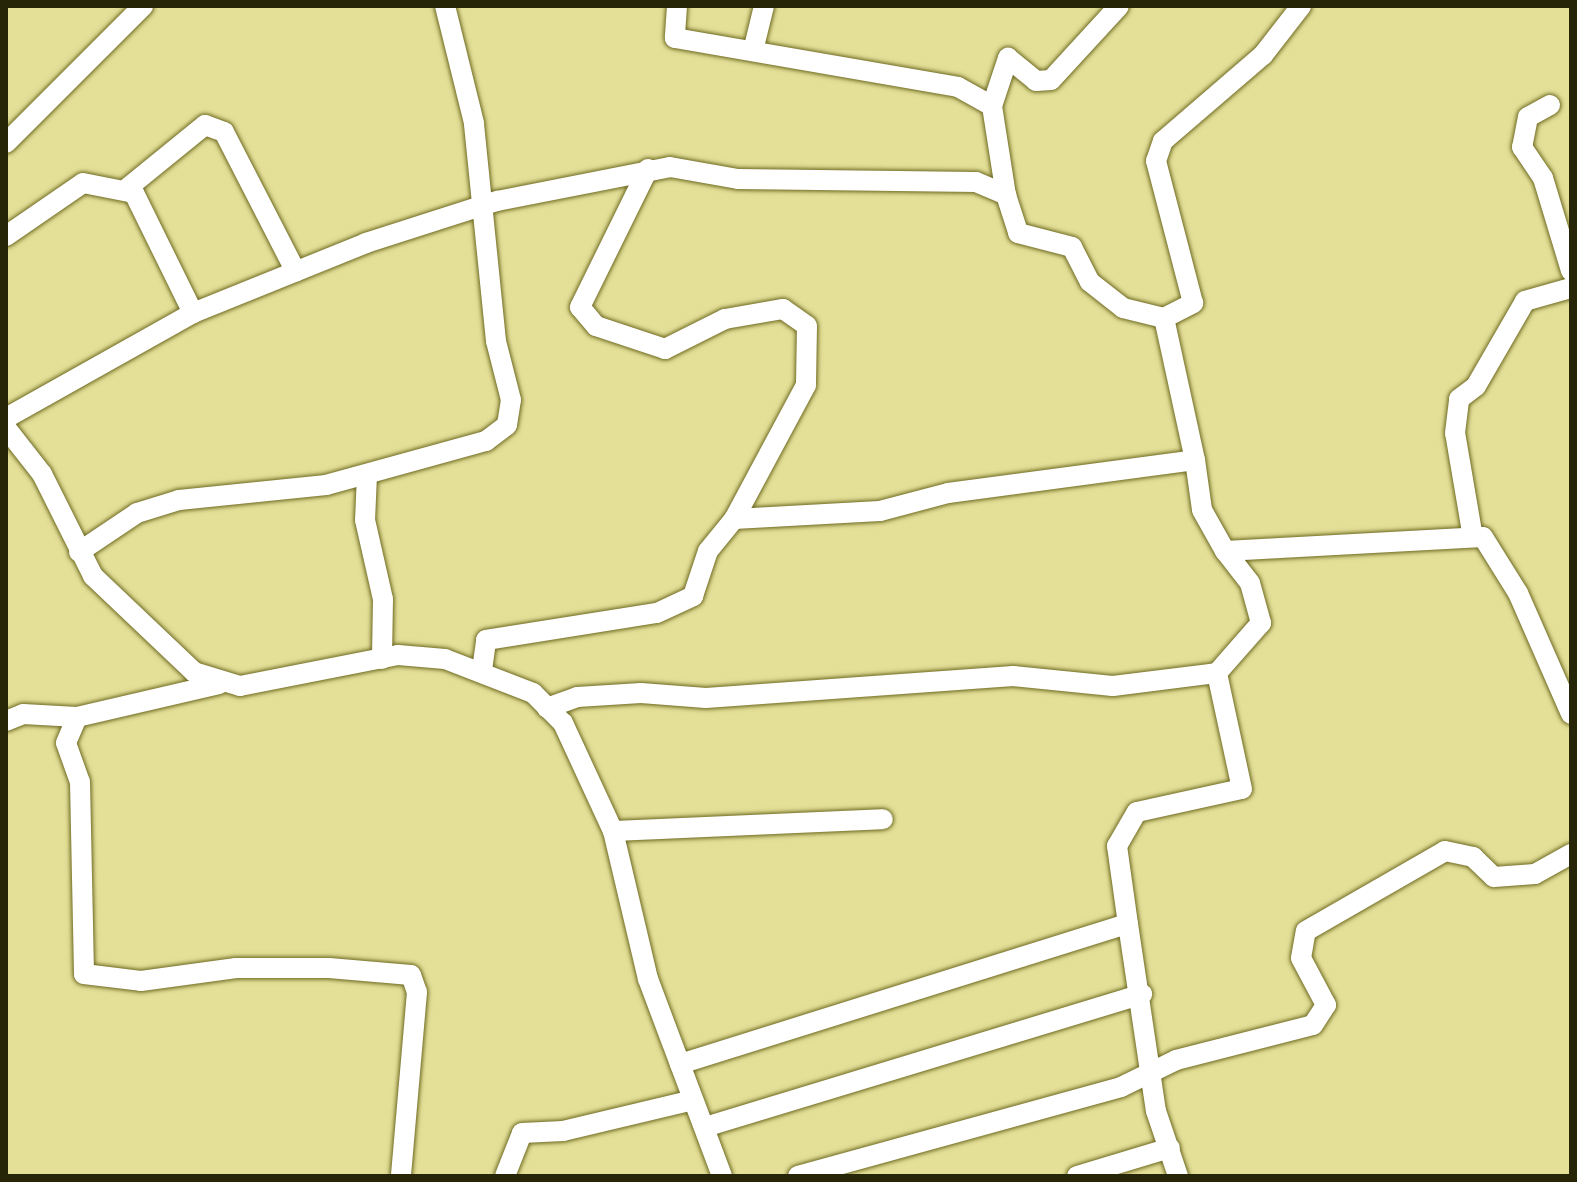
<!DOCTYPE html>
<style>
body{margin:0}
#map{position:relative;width:1577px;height:1182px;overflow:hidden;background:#e4e098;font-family:"Fira Sans Condensed",sans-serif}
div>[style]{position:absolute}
.roads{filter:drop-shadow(0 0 2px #6f6a22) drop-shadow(0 0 2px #6f6a22)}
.minor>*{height:20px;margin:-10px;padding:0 10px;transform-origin:10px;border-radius:10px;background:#fff}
span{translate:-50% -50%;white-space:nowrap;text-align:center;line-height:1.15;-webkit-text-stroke:8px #e4e098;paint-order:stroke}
.frame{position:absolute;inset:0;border:8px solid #272507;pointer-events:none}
</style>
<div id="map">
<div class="roads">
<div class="minor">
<i style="left:677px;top:6px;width:32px;rotate:94deg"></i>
<i style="left:675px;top:38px;width:287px;rotate:9.8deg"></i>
<i style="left:958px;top:87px;width:39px;rotate:29deg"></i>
<i style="left:992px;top:106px;width:90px;rotate:81.1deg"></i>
<i style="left:753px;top:51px;width:46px;rotate:-76.3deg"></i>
<i style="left:1550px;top:105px;width:25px;rotate:151deg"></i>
<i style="left:1528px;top:117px;width:31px;rotate:101deg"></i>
<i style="left:1522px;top:147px;width:37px;rotate:56deg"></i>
<i style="left:1543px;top:178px;width:97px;rotate:73.2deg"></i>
<i style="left:992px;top:106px;width:51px;rotate:-71.6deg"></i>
<i style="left:1008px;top:58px;width:36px;rotate:39deg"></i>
<i style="left:1036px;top:81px;width:15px;rotate:-4deg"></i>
<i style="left:1051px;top:80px;width:100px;rotate:-47.4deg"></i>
<i style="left:6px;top:143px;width:194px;rotate:-45deg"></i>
<i style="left:648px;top:169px;width:154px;rotate:116.2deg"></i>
<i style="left:580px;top:307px;width:25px;rotate:50deg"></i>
<i style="left:596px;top:326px;width:73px;rotate:18.4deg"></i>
<i style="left:665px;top:349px;width:67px;rotate:-26.6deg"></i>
<i style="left:725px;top:319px;width:59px;rotate:-9.8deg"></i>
<i style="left:783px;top:309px;width:29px;rotate:35deg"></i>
<i style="left:807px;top:326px;width:59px;rotate:91deg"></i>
<i style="left:806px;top:385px;width:152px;rotate:118.2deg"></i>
<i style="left:125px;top:190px;width:103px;rotate:-39.1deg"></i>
<i style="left:205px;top:125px;width:20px;rotate:20deg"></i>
<i style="left:224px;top:132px;width:157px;rotate:62.8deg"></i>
<i style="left:6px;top:236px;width:93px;rotate:-34.5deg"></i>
<i style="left:83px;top:183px;width:52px;rotate:11.1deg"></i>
<i style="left:134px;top:193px;width:134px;rotate:63.8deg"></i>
<i style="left:1164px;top:318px;width:33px;rotate:-27deg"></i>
<i style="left:1193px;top:303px;width:147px;rotate:-104.6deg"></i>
<i style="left:1156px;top:161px;width:21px;rotate:-71deg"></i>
<i style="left:1163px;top:141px;width:132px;rotate:-40.7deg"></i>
<i style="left:1263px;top:55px;width:62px;rotate:-52.2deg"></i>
<i style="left:6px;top:418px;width:214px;rotate:-29.3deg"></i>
<i style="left:193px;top:313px;width:187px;rotate:-22deg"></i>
<i style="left:366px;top:243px;width:138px;rotate:-17.8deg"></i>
<i style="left:497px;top:201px;width:176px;rotate:-11.1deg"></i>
<i style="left:670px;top:167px;width:69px;rotate:10deg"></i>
<i style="left:738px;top:179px;width:238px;rotate:0.7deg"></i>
<i style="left:976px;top:182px;width:33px;rotate:23deg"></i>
<i style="left:1006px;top:195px;width:40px;rotate:72deg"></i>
<i style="left:1018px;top:233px;width:56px;rotate:14.5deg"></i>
<i style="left:1072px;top:247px;width:39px;rotate:63deg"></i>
<i style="left:1090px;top:282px;width:42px;rotate:38.2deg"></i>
<i style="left:1123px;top:308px;width:42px;rotate:13.7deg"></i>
<i style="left:1164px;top:318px;width:145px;rotate:77.7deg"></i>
<i style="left:6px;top:428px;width:58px;rotate:52deg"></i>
<i style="left:42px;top:474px;width:114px;rotate:63.4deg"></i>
<i style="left:93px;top:576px;width:139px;rotate:43.5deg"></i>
<i style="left:194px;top:672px;width:48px;rotate:16.9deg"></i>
<i style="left:240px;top:686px;width:161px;rotate:-11.1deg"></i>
<i style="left:398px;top:655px;width:47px;rotate:4.9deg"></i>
<i style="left:445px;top:659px;width:94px;rotate:21.1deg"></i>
<i style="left:533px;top:693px;width:42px;rotate:45deg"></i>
<i style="left:563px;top:723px;width:119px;rotate:65.2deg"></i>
<i style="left:613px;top:831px;width:152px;rotate:76.7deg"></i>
<i style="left:648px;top:979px;width:210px;rotate:69.4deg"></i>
<i style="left:367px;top:475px;width:45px;rotate:92.5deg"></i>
<i style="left:365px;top:520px;width:81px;rotate:77.2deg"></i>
<i style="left:383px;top:599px;width:60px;rotate:91deg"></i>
<i style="left:1472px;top:532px;width:100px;rotate:-99.7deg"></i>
<i style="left:1455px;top:433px;width:34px;rotate:-83deg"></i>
<i style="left:1459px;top:399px;width:21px;rotate:-37deg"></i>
<i style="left:1476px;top:386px;width:98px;rotate:-60deg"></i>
<i style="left:1525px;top:301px;width:48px;rotate:-15.8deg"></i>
<i style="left:79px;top:552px;width:70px;rotate:-33.9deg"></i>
<i style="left:137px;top:513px;width:44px;rotate:-17.2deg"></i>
<i style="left:179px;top:500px;width:148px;rotate:-5.8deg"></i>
<i style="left:326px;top:485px;width:166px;rotate:-15.4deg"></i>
<i style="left:486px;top:441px;width:26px;rotate:-37deg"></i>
<i style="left:507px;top:425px;width:25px;rotate:-81deg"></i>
<i style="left:511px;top:400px;width:61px;rotate:-104.3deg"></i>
<i style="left:496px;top:341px;width:219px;rotate:-95.8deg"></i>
<i style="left:474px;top:123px;width:121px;rotate:-103.9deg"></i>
<i style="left:482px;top:670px;width:30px;rotate:-82deg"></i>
<i style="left:486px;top:640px;width:173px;rotate:-9deg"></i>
<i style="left:657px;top:613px;width:40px;rotate:-25deg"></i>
<i style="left:693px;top:596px;width:47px;rotate:-71.6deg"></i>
<i style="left:708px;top:551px;width:41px;rotate:-50.9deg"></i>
<i style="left:734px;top:519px;width:146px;rotate:-3.1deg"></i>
<i style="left:880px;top:511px;width:70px;rotate:-14.8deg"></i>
<i style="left:948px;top:493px;width:249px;rotate:-7.6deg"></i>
<i style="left:1195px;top:460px;width:50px;rotate:82deg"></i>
<i style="left:1202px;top:510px;width:47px;rotate:60.7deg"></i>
<i style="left:1225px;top:551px;width:258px;rotate:-3.1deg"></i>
<i style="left:1483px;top:537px;width:66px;rotate:58deg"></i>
<i style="left:1518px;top:593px;width:132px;rotate:66.3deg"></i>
<i style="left:547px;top:708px;width:32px;rotate:-20deg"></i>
<i style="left:577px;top:697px;width:64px;rotate:-3.6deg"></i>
<i style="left:641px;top:693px;width:65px;rotate:4.4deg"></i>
<i style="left:706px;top:698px;width:308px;rotate:-4.1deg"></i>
<i style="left:1013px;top:676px;width:100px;rotate:5.7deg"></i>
<i style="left:1113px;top:686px;width:105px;rotate:-7.1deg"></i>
<i style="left:1217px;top:673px;width:67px;rotate:-48.7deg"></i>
<i style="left:1261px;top:623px;width:41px;rotate:-105.4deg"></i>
<i style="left:1250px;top:583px;width:41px;rotate:-128deg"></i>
<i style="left:77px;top:717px;width:28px;rotate:113deg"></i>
<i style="left:66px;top:743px;width:41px;rotate:70.3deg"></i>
<i style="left:80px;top:782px;width:192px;rotate:88.8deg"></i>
<i style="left:84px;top:974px;width:57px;rotate:7deg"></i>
<i style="left:141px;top:981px;width:96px;rotate:-7.8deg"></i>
<i style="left:236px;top:968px;width:93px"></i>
<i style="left:329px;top:968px;width:82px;rotate:4.9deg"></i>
<i style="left:411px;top:975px;width:18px;rotate:71deg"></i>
<i style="left:417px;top:992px;width:185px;rotate:95deg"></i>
<i style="left:6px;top:721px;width:18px;rotate:-22deg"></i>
<i style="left:23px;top:714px;width:54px;rotate:3.2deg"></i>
<i style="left:77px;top:717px;width:146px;rotate:-13.1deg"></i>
<i style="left:613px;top:831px;width:270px;rotate:-2.5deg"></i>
<i style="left:1128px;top:924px;width:79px;rotate:-98deg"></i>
<i style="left:1117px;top:846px;width:39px;rotate:-60deg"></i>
<i style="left:1137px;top:812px;width:107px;rotate:-12.4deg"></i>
<i style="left:1242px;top:789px;width:119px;rotate:-102.2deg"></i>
<i style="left:680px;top:1064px;width:469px;rotate:-17.4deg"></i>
<i style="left:1128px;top:924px;width:189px;rotate:81.5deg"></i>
<i style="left:1156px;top:1111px;width:69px;rotate:71.3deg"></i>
<i style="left:705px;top:1127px;width:457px;rotate:-16.9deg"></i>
<i style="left:505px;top:1176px;width:46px;rotate:-68.4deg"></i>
<i style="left:522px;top:1133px;width:41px;rotate:-2.8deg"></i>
<i style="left:563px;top:1131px;width:134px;rotate:-13.4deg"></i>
<i style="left:798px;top:1176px;width:335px;rotate:-15.4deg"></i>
<i style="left:1121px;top:1087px;width:61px;rotate:-26.1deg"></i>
<i style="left:1176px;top:1060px;width:141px;rotate:-14.3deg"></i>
<i style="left:1313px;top:1025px;width:24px;rotate:-57deg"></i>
<i style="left:1326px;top:1005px;width:53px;rotate:-118deg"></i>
<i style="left:1301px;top:958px;width:27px;rotate:-80deg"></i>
<i style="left:1306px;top:931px;width:160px;rotate:-29.9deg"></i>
<i style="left:1445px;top:851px;width:29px;rotate:12deg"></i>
<i style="left:1473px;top:857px;width:29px;rotate:44deg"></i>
<i style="left:1494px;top:877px;width:41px;rotate:-4.2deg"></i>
<i style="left:1535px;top:874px;width:41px;rotate:-29.1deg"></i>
<i style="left:1077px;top:1176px;width:97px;rotate:-16.8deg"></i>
</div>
</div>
<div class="frame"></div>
</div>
